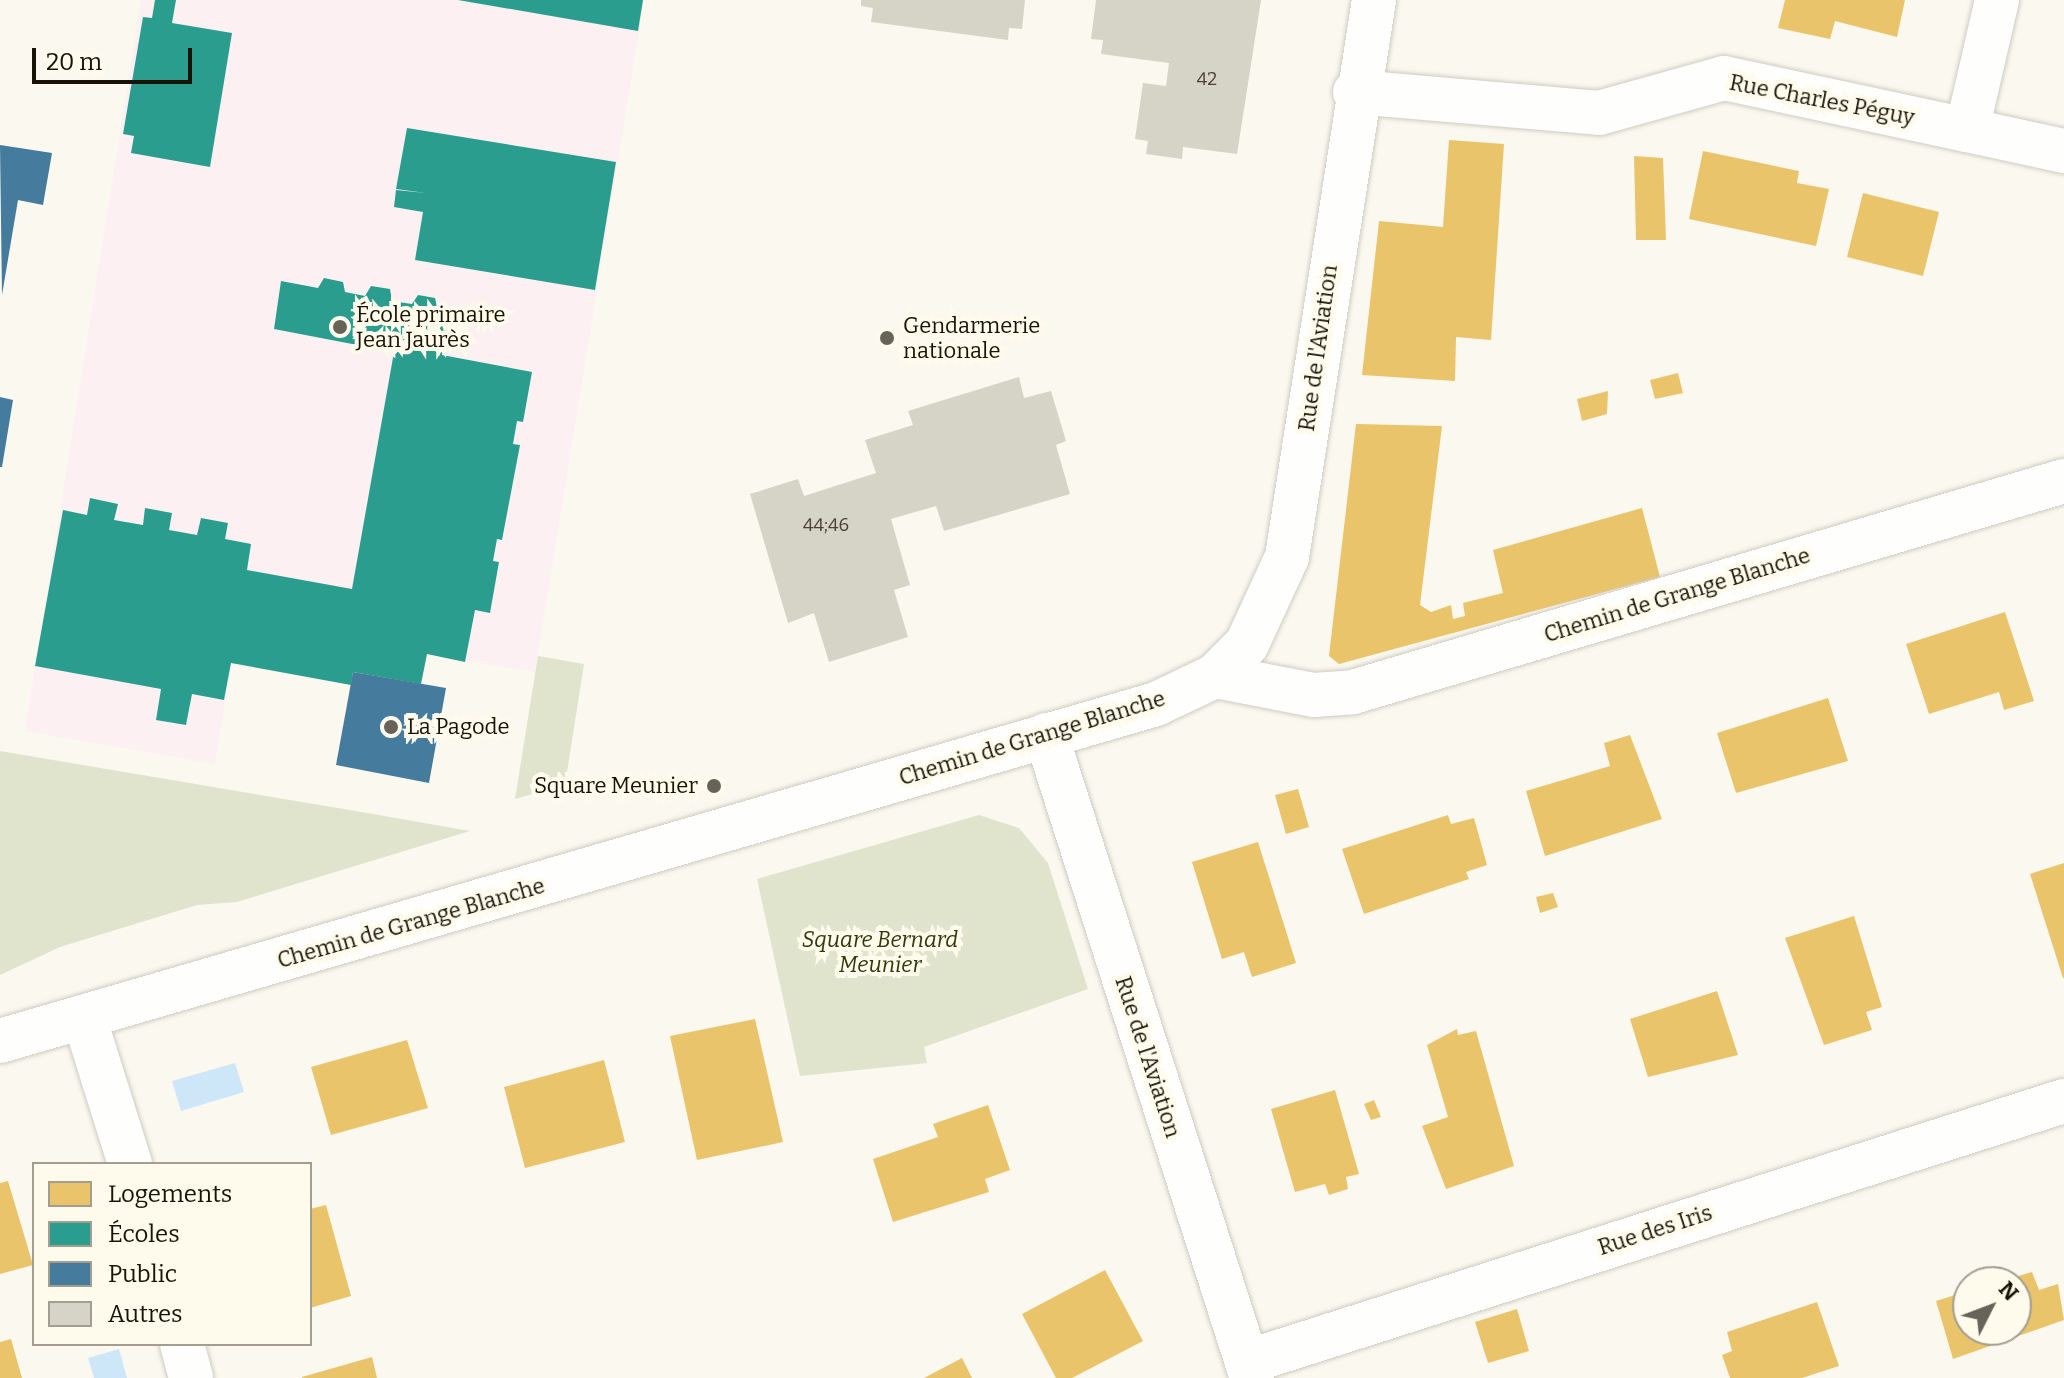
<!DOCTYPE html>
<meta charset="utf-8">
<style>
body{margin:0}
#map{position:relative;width:2064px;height:1378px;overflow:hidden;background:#fbf8f0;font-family:Bitter,serif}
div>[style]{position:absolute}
.education>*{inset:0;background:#fcf0f2}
.green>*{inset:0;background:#e0e4cc}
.water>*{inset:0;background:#cee7f8}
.homes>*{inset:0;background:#e9c46a}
.schools>*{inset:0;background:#2a9d8f}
.public>*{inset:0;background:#457b9d}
.building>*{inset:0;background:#d6d3c7}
.roads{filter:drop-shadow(0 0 2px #cfcbc1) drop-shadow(0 0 2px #cfcbc1)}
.minor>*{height:44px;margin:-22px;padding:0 22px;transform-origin:22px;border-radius:22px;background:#fefefd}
.dots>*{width:22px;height:22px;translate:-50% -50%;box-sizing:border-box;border:4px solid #fffbec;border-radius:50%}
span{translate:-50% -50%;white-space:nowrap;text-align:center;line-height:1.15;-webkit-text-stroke:8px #fffbec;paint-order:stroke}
.number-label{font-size:18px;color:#474337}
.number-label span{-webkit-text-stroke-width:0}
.street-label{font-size:22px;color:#171307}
.poi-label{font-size:22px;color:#171307}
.left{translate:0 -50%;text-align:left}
.right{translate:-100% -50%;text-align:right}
.park-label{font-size:22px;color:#30390a;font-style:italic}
.legend{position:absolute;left:32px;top:1162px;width:280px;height:184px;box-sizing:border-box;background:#fffbec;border:2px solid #a29e90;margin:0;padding:10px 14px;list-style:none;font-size:24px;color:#171307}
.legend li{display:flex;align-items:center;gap:16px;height:40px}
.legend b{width:40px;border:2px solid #a29e90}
.north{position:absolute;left:1952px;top:1266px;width:80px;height:80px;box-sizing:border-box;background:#fffbec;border:2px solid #a29e90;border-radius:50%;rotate:48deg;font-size:22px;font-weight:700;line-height:32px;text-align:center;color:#171307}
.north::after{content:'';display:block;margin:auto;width:28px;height:36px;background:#676359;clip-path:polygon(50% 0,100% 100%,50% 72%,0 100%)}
.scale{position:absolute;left:32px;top:48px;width:160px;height:36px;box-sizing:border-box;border:4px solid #171307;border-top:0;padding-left:10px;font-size:24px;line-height:28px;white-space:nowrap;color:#171307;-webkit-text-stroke:6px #fffbec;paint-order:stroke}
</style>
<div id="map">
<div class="education">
<i style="clip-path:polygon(141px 0,644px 0,535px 672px,427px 654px,421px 684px,354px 672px,231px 663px,215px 764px,25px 731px)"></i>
</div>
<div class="green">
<i style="clip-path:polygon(538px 656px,584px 664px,565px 785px,515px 799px)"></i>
<i style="clip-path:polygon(0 751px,373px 814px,470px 831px,237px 902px,197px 905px,60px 947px,0 975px)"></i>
<i style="clip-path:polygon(979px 815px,1019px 828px,1048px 863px,1088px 989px,924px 1047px,927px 1063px,800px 1076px,757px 879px)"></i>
</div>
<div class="water">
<i style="clip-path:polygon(235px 1063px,244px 1092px,181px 1111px,172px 1081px)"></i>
<i style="clip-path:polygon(119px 1349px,127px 1378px,94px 1378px,88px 1358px)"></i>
</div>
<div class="homes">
<i style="clip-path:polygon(1785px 0,1905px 0,1897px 37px,1835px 21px,1830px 39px,1778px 28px)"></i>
<i style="clip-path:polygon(1449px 140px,1504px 144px,1491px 340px,1456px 337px,1455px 381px,1362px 375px,1379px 221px,1443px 227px)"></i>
<i style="clip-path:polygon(1703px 151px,1799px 171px,1797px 183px,1829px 189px,1816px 246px,1689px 219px)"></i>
<i style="clip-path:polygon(1634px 156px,1663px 158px,1666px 240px,1636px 240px)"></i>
<i style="clip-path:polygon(1863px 193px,1939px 212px,1923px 276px,1847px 257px)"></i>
<i style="clip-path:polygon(1678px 373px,1683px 393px,1655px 399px,1650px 380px)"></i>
<i style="clip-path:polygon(1608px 391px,1607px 414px,1582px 421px,1577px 399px)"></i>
<i style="clip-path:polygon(1356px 424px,1442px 426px,1420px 605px,1431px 612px,1451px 605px,1453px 619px,1465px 616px,1463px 603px,1503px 593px,1493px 550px,1642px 508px,1660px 577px,1339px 664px,1329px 656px)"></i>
<i style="clip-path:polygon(2005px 612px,2034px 701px,2004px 710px,1999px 692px,1929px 714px,1906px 644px)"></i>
<i style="clip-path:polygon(1828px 698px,1848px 761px,1736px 793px,1717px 733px)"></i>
<i style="clip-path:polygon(1630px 735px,1662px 819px,1545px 856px,1526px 791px,1610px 766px,1604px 743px)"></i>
<i style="clip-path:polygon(1298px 789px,1309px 827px,1286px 834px,1275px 795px)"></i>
<i style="clip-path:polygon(1448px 815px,1451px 824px,1474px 818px,1487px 865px,1466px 872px,1469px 879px,1364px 914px,1342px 849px)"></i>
<i style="clip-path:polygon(1258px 842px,1296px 963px,1252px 977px,1244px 952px,1222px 959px,1192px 862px)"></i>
<i style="clip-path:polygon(2064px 863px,2064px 978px,2063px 978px,2030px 874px)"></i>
<i style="clip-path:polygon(1553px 893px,1558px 907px,1540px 913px,1536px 897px)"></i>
<i style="clip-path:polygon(1854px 916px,1882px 1007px,1866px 1012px,1872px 1030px,1824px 1045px,1785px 938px)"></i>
<i style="clip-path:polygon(1717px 991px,1738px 1055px,1648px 1077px,1630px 1019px)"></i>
<i style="clip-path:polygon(755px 1019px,783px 1142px,697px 1160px,670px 1036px)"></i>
<i style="clip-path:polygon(1457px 1029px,1458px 1035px,1476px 1031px,1514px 1166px,1446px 1189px,1422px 1126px,1448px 1117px,1427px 1045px)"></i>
<i style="clip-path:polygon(407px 1040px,428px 1108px,331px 1135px,311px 1067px)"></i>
<i style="clip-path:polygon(604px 1060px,625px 1142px,525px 1168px,504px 1087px)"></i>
<i style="clip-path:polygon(1335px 1090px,1359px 1174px,1346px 1177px,1348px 1189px,1329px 1195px,1325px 1184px,1295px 1192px,1271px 1109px)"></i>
<i style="clip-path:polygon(1374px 1100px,1381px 1117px,1371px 1120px,1364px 1104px)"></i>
<i style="clip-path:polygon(988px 1105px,1010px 1170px,985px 1179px,989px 1192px,893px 1222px,873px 1159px,938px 1137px,933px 1124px)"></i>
<i style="clip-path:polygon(8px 1181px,33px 1265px,0 1274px,0 1183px)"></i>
<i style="clip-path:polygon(326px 1205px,351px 1296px,310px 1308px,310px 1209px)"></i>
<i style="clip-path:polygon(1105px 1270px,1143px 1341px,1072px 1378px,1056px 1378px,1022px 1314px)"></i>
<i style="clip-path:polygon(2032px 1272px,2039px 1290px,2058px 1284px,2064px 1320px,1953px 1359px,1936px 1301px,1968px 1291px,1968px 1330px,2016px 1330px,2016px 1282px,2001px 1281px)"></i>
<i style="clip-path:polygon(1817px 1302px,1839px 1366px,1802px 1378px,1730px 1378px,1722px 1355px,1732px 1351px,1727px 1332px)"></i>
<i style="clip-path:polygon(1517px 1309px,1529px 1351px,1488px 1363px,1475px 1322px)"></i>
<i style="clip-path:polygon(11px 1339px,22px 1378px,0 1378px,0 1342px)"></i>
<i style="clip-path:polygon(372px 1357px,377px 1378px,302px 1378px,302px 1377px)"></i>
<i style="clip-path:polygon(962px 1358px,972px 1378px,924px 1378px)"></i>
</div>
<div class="schools">
<i style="clip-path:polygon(155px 0,176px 0,172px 23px,232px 33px,210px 167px,131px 153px,134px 136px,123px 134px,143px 17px,152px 18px)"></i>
<i style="clip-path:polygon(458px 0,643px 0,638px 31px)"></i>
<i style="clip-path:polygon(407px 128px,616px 162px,595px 290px,415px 260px,423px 212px,394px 207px,396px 190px,426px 193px,396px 189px)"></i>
<i style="clip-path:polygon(324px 278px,343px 282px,345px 292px,365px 296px,371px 286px,390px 289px,392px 301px,412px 304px,418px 295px,435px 298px,437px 307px,450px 310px,442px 355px,532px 372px,523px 422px,517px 421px,513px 444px,520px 445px,502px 540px,497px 539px,493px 561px,499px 562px,490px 613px,475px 610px,465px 662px,427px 654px,421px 684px,353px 672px,351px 685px,231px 663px,224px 700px,192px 694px,186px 725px,156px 720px,161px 689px,35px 666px,63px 510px,87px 515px,90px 498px,118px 504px,114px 520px,143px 525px,145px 508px,172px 513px,169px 530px,197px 535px,201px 518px,228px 523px,225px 539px,251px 544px,247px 570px,352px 589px,394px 352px,274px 329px,281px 281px,318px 288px)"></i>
</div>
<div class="public">
<i style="clip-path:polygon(0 145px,52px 153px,43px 205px,18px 200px,2px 295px)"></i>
<i style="clip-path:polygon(0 397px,13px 400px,2px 467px,0 467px)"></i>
<i style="clip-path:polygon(353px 672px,446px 688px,429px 783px,336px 765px)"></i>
</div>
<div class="building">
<i style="clip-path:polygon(861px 0,1025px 0,1022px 29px,1009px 28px,1008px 40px,871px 22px,873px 8px,861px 6px)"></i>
<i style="clip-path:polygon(1096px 0,1261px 0,1237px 154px,1183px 147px,1182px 159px,1146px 154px,1148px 141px,1135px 139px,1143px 83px,1166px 86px,1169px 63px,1101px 54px,1103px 40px,1091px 39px)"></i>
<i style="clip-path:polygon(1019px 377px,1024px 398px,1051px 391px,1066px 441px,1056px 445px,1070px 494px,944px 531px,936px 506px,891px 519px,910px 585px,894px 590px,908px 637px,829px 662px,814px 613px,788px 623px,750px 494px,798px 479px,804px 496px,876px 473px,865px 440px,913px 425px,908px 411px)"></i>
</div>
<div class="roads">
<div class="minor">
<i style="left:1355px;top:92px;width:245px;rotate:4.9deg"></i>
<i style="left:1599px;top:113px;width:130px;rotate:-15.6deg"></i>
<i style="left:1724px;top:78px;width:249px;rotate:12.1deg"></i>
<i style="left:1967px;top:130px;width:133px;rotate:-77deg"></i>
<i style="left:1967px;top:130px;width:99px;rotate:12.2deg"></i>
<i style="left:1215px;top:676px;width:45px;rotate:-45deg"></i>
<i style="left:1247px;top:644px;width:96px;rotate:-65.3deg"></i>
<i style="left:1287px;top:557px;width:564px;rotate:-81.12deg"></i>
<i style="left:1046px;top:735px;width:675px;rotate:72.24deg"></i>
<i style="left:84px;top:1017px;width:154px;rotate:72.6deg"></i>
<i style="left:0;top:1041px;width:1204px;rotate:-16.25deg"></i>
<i style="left:1156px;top:704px;width:65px;rotate:-25.4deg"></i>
<i style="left:1215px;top:676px;width:101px;rotate:10.9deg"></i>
<i style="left:1314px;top:695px;width:39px;rotate:-4deg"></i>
<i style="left:1353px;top:692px;width:742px;rotate:-16.53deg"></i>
<i style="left:182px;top:1344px;width:35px;rotate:75deg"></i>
<i style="left:1247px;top:1362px;width:858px;rotate:-17.72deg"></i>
</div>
</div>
<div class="dots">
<i style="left:340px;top:327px;background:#676359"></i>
<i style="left:887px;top:338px;background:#676359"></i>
<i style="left:391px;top:727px;background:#676359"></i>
<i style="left:714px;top:786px;background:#676359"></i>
</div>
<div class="number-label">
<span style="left:1207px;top:79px">42</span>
<span style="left:826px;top:525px">44;46</span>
</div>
<div class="street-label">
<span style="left:1822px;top:100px;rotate:11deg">Rue Charles Péguy</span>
<span style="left:1318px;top:348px;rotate:-82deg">Rue de l'Aviation</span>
<span style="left:1677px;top:595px;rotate:-17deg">Chemin de Grange Blanche</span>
<span style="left:1032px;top:738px;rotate:-17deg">Chemin de Grange Blanche</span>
<span style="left:411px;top:923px;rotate:-16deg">Chemin de Grange Blanche</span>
<span style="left:1148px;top:1057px;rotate:72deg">Rue de l'Aviation</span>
<span style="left:1655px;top:1230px;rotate:-18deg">Rue des Iris</span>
</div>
<div class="poi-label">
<span class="left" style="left:356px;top:327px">École primaire<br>Jean Jaurès</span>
<span class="left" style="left:903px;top:338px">Gendarmerie<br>nationale</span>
<span class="left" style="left:407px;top:727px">La Pagode</span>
<span class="right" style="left:698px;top:786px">Square Meunier</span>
</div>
<div class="park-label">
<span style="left:880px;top:952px">Square Bernard<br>Meunier</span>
</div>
<ul class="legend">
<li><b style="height:22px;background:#e9c46a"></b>Logements</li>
<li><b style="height:22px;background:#2a9d8f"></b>Écoles</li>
<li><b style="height:22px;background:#457b9d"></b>Public</li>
<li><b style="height:22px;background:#d6d3c7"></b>Autres</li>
</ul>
<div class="north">N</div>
<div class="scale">20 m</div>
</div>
